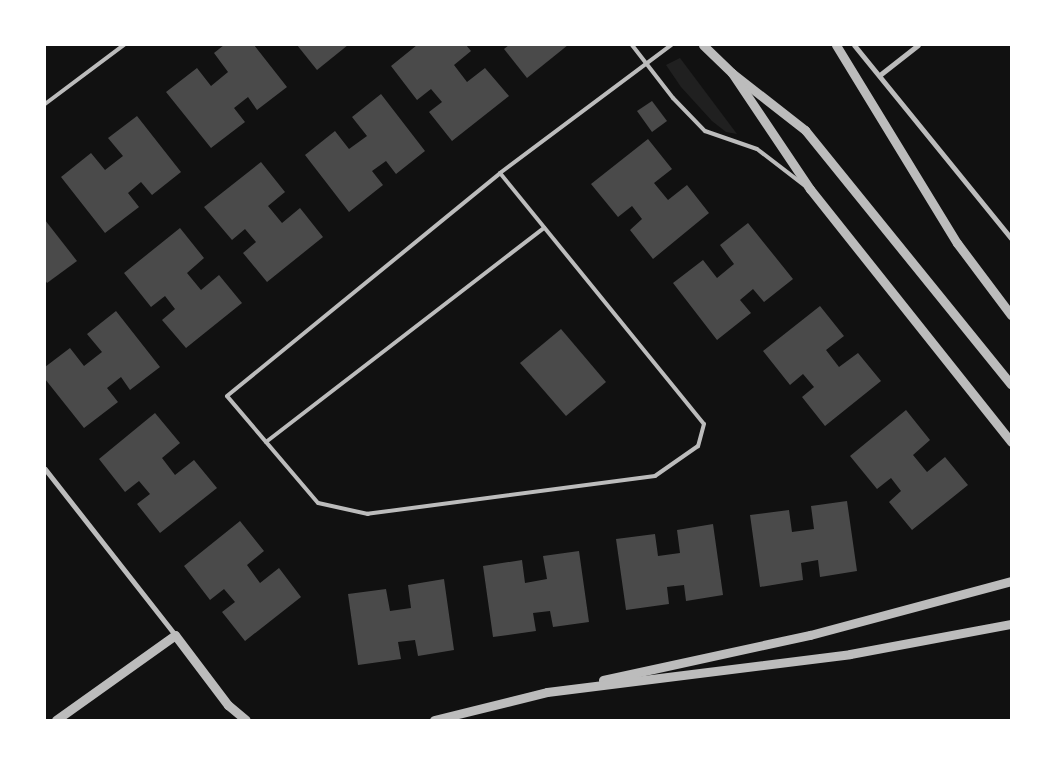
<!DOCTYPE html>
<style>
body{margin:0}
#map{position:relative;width:1056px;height:765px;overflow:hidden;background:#111;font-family:"PT Serif",serif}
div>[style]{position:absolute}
.green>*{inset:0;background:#202020}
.building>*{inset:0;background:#4a4a4a}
.service>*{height:4px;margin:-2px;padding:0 2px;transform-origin:2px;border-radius:2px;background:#bcbcbc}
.minor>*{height:5px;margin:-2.5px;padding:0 2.5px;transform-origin:2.5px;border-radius:2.5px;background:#bcbcbc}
.tertiary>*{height:9px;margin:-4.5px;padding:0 4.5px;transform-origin:4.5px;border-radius:4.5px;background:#bcbcbc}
span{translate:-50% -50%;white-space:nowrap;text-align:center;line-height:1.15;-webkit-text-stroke:5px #fff;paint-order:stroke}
.frame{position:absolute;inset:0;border:46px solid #fff;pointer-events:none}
</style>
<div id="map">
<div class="green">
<i style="clip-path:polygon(680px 58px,737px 134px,726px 132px,712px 121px,681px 87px,666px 65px)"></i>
</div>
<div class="building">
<i style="clip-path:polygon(224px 45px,254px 45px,287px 87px,257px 110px,248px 97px,234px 108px,245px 122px,211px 148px,166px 92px,197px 68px,211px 86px,228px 72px,214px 53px)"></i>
<i style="clip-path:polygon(297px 45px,348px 45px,317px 70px)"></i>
<i style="clip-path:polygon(417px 45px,466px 45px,471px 51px,454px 65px,467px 82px,485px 68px,509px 96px,452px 141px,429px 112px,442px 102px,431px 89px,417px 100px,391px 66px)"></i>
<i style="clip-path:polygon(509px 45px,568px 45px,527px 78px,504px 49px)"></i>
<i style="clip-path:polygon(381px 94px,425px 151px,396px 174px,386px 161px,372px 171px,383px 185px,349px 212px,305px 155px,335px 131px,349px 149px,367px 136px,352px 117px)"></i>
<i style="clip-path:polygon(652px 101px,667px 121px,652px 132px,637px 111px)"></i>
<i style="clip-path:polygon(137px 116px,181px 172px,152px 195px,141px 182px,128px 193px,139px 207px,105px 233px,61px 177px,91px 153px,105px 170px,123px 156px,108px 138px)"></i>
<i style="clip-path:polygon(648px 139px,672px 169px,654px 183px,668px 200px,687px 185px,709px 213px,653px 259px,630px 230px,642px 219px,632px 206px,618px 217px,591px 184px)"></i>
<i style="clip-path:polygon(261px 162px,285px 192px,268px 206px,282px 223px,300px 208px,323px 237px,267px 282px,243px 253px,256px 242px,245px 229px,232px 240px,204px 207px)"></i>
<i style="clip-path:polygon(45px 220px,77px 261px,47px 283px,45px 280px)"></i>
<i style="clip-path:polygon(748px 223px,793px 279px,764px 302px,753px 289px,740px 300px,751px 313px,717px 340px,673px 283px,703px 260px,717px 278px,734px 264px,720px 245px)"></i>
<i style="clip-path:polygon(180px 228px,204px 258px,187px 273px,201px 290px,219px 275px,242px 303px,186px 348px,162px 320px,175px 309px,165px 296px,151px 307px,124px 273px)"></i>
<i style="clip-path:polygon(820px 306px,844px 336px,826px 350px,839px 367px,858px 353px,881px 381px,825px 426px,802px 397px,814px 387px,803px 374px,790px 385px,763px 351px)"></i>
<i style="clip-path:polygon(116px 311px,160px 367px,130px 390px,121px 377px,107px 388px,118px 402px,84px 428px,45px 379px,45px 367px,70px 348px,84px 366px,102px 352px,87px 334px)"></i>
<i style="clip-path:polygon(561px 329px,606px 382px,566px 416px,520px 363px)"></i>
<i style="clip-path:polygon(906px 410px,930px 440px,913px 455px,927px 472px,945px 457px,968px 485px,912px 530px,889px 502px,901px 491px,891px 478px,877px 489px,850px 456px)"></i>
<i style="clip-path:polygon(155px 413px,180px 443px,162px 458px,175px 475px,194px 460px,217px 488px,160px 533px,137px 504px,150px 494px,139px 481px,125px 492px,99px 459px)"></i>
<i style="clip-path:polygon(847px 501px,857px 571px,820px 577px,818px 560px,801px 563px,803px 580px,760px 587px,750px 515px,789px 510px,792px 532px,814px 529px,811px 506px)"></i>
<i style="clip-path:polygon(240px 521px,264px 551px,247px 565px,260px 583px,279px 568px,301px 597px,245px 641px,222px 612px,235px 602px,224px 589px,210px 600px,184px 566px)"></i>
<i style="clip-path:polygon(713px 524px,723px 595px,686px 601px,684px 585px,667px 587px,669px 604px,626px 610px,616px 539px,655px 534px,658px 556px,680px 553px,677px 530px)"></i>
<i style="clip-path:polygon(579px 551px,589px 622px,553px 627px,550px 611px,533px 613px,536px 631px,493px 637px,483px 566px,522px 560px,525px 583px,547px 579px,543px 556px)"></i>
<i style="clip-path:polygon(444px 579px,454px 650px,418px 656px,415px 640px,398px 642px,401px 659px,358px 665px,348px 594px,386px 589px,390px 611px,411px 608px,408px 585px)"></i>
</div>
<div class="service">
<i style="left:632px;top:45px;width:67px;rotate:52.3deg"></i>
<i style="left:673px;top:98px;width:46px;rotate:45.9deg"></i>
<i style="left:705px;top:131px;width:55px;rotate:19.1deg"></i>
<i style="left:757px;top:149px;width:59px;rotate:37.5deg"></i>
<i style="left:45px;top:104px;width:99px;rotate:-36.8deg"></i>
<i style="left:500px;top:173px;width:323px;rotate:50.9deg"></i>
<i style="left:704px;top:424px;width:23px;rotate:105deg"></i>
<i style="left:698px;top:446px;width:52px;rotate:145.1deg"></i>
<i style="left:655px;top:476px;width:290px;rotate:172.5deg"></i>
<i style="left:368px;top:514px;width:51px;rotate:-167.6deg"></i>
<i style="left:318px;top:503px;width:140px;rotate:-130.4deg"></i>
<i style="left:227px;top:396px;width:353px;rotate:-39.2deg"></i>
<i style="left:500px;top:173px;width:214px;rotate:-36.8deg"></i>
<i style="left:266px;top:442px;width:351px;rotate:-37.6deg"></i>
</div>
<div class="minor">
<i style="left:854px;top:45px;width:249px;rotate:50.9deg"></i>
<i style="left:881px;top:74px;width:47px;rotate:-38.1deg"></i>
<i style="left:45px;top:469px;width:211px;rotate:51.9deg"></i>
</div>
<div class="tertiary">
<i style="left:703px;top:45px;width:40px;rotate:44deg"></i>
<i style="left:732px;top:73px;width:93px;rotate:38deg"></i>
<i style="left:805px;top:130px;width:327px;rotate:51deg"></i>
<i style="left:836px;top:45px;width:232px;rotate:58.6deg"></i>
<i style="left:957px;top:243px;width:90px;rotate:53.1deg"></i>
<i style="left:732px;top:73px;width:140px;rotate:56.1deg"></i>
<i style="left:810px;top:189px;width:323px;rotate:51.5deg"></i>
<i style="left:603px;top:680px;width:212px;rotate:-12.3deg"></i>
<i style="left:810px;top:635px;width:208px;rotate:-15deg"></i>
<i style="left:56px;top:720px;width:146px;rotate:-35.5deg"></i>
<i style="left:175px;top:635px;width:88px;rotate:52.9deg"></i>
<i style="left:228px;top:705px;width:23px;rotate:40deg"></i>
<i style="left:434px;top:720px;width:116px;rotate:-13.9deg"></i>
<i style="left:547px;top:692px;width:305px;rotate:-7.1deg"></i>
<i style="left:850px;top:654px;width:164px;rotate:-10.6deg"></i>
</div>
<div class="frame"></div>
</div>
